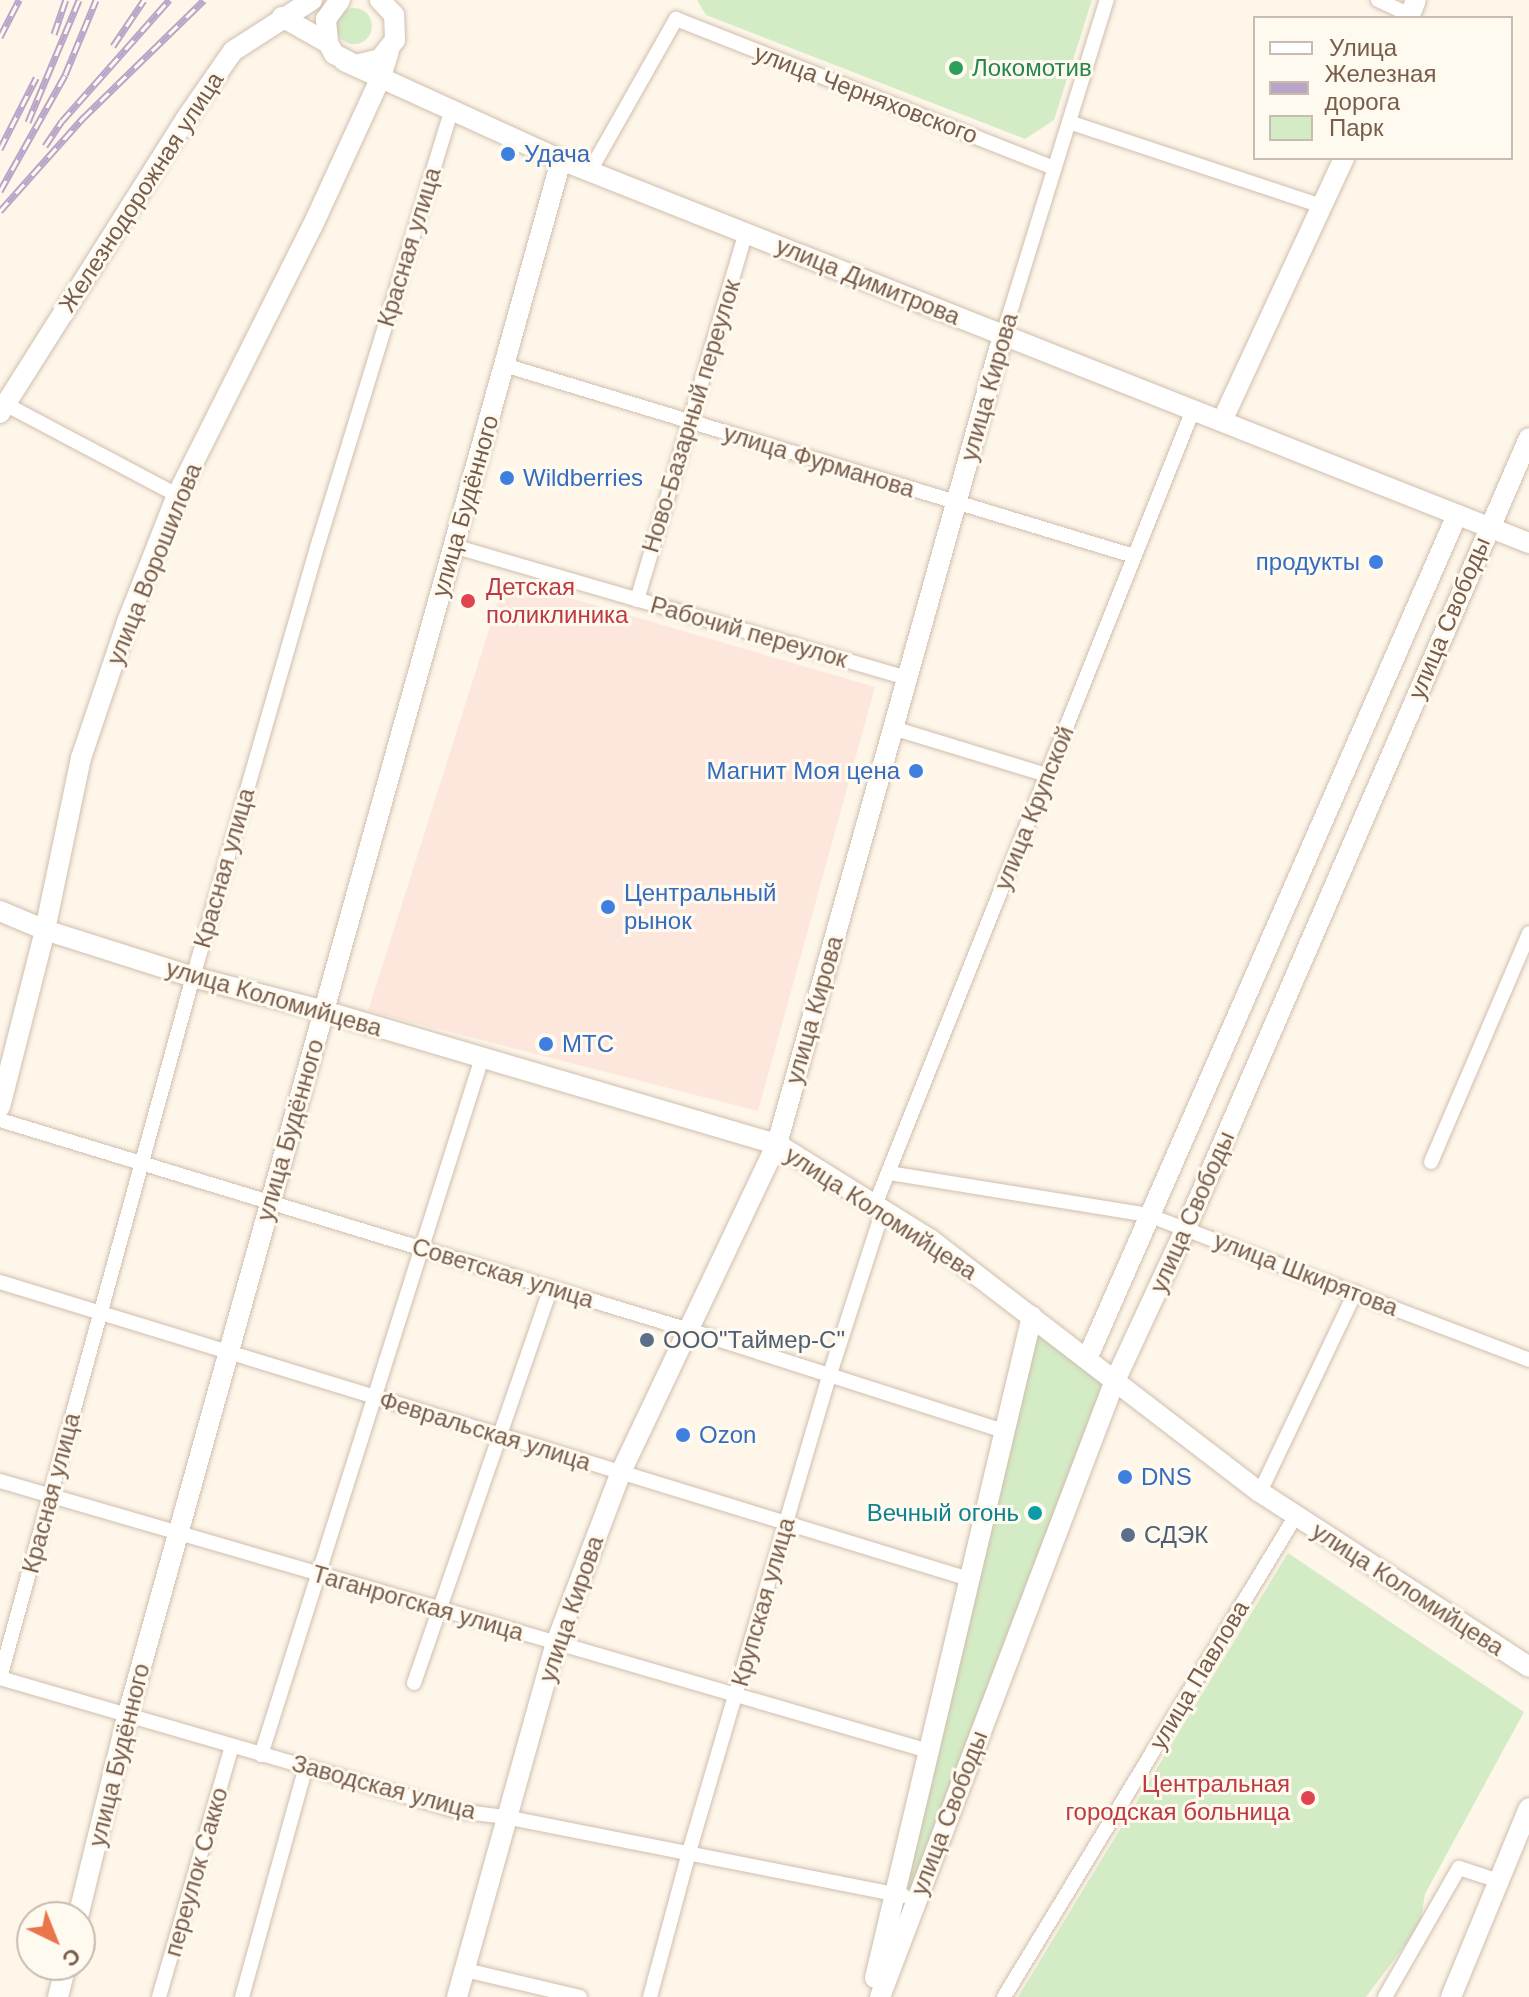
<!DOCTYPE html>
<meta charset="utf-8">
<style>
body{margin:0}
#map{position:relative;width:1529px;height:1997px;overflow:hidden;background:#fdf6e9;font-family:Arial,sans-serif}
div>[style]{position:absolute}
.commercial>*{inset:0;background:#fde7dc}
.green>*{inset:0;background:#d4ecc6}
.round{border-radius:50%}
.roads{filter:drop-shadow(0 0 2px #d0bead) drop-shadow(0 0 2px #d0bead)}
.street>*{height:14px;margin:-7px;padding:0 7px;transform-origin:7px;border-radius:7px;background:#fff}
.secondary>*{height:20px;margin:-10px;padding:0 10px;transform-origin:10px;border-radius:10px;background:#fff}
.rail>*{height:7px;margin-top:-3.5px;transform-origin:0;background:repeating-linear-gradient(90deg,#fffaf0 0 12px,#baa5c8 0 24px);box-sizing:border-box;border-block:2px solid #baa5c8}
.dots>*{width:22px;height:22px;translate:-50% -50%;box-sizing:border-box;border:4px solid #fffaf0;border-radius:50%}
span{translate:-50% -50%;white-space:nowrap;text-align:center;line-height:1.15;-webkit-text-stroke:6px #fffaf0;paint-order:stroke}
.leisure-label{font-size:24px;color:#27864d}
.left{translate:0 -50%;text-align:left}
.street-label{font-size:24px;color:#795d4b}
.shop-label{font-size:24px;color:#366cbe}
.right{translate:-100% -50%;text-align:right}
.health-label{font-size:24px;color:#be3a42}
.service-label{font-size:24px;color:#4e5e75}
.culture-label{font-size:24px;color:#0d838f}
.legend{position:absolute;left:1253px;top:16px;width:260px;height:144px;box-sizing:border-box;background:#fffaf0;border:2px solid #c9bbae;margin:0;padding:10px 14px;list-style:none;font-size:24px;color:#795d4b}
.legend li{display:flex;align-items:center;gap:16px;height:40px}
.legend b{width:40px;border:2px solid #c9bbae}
.north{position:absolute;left:16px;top:1901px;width:80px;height:80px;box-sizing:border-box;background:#fffaf0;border:2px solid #c9bbae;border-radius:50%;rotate:137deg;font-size:22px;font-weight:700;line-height:32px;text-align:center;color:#795d4b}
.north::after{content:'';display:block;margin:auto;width:28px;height:36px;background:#e9754b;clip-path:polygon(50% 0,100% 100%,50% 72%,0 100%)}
</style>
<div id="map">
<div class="commercial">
<i style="clip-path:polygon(505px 579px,875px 687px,758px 1111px,368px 1011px)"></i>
</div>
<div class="green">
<i style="clip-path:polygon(697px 0,1092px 0,1054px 120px,1025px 139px,706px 15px)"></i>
<i class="round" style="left:336px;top:8px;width:36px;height:36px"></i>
<i style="clip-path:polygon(1032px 1316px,1114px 1383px,916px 1899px,895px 1894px)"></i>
<i style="clip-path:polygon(1288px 1553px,1524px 1712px,1425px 1894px,1420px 1925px,1366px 1997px,1018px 1997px)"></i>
</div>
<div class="roads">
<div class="street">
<i style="left:1378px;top:0;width:35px;rotate:25deg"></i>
<i style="left:1069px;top:122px;width:266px;rotate:18.4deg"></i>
<i style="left:590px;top:171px;width:175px;rotate:-60.5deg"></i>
<i style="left:676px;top:19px;width:407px;rotate:21.5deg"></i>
<i style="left:1003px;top:335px;width:351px;rotate:-72.8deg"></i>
<i style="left:504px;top:365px;width:658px;rotate:16.87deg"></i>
<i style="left:5px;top:404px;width:195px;rotate:27.9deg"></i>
<i style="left:453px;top:546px;width:473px;rotate:16.2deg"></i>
<i style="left:637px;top:600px;width:384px;rotate:-73.5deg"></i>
<i style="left:893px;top:728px;width:161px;rotate:17deg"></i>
<i style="left:0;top:1120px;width:720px;rotate:16.95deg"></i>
<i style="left:689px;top:1330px;width:331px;rotate:17.8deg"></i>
<i style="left:1431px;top:1162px;width:249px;rotate:-66.8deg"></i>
<i style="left:889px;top:1173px;width:262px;rotate:9.2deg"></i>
<i style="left:1148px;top:1215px;width:408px;rotate:20.8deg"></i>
<i style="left:875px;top:1205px;width:856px;rotate:-68.2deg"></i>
<i style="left:0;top:1282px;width:1013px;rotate:17.04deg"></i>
<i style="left:0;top:1481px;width:967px;rotate:16.21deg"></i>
<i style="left:1260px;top:1492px;width:221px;rotate:-64.5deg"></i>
<i style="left:0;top:1678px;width:727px;rotate:-74.61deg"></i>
<i style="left:193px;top:977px;width:454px;rotate:-73.9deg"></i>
<i style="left:319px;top:541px;width:452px;rotate:-72.9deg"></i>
<i style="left:0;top:1678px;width:477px;rotate:16.2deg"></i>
<i style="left:458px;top:1811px;width:47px;rotate:7.3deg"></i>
<i style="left:505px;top:1817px;width:407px;rotate:11.2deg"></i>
<i style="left:414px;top:1683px;width:418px;rotate:-70.9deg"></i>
<i style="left:261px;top:1755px;width:731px;rotate:-72.41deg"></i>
<i style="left:465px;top:1970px;width:118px;rotate:13.2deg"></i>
<i style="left:159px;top:1997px;width:261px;rotate:-73.8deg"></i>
<i style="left:242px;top:1997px;width:239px;rotate:-74.5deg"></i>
<i style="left:650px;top:1997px;width:150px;rotate:-74.9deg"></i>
<i style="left:689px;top:1852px;width:495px;rotate:-73.6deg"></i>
<i style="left:829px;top:1377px;width:176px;rotate:-72.1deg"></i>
<i style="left:1004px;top:1997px;width:561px;rotate:-58.77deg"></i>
<i style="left:1385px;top:1997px;width:149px;rotate:-60.2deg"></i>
<i style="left:1459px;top:1868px;width:40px;rotate:18deg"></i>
</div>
<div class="secondary">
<i style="left:340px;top:0;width:24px;rotate:126deg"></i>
<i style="left:326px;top:19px;width:24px;rotate:85deg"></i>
<i style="left:328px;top:43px;width:13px;rotate:61deg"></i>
<i style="left:334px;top:54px;width:25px;rotate:27deg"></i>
<i style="left:356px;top:65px;width:25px;rotate:-14deg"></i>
<i style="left:380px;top:59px;width:24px;rotate:-52deg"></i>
<i style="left:395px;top:40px;width:25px;rotate:-92deg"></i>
<i style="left:394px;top:15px;width:21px;rotate:-133deg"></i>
<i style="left:282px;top:17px;width:53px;rotate:29.5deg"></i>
<i style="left:1409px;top:18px;width:19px;rotate:-69deg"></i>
<i style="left:344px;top:61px;width:239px;rotate:24.5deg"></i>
<i style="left:561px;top:160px;width:1041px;rotate:21.59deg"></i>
<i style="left:0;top:413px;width:347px;rotate:-57.7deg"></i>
<i style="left:185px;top:120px;width:84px;rotate:-55.2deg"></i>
<i style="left:233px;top:51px;width:94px;rotate:-32.8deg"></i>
<i style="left:1222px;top:421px;width:290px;rotate:-65.1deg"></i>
<i style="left:0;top:911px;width:49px;rotate:22.9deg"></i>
<i style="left:45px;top:930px;width:155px;rotate:17.6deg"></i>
<i style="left:193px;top:977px;width:135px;rotate:14.5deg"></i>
<i style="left:324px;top:1011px;width:472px;rotate:16.4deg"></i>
<i style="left:777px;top:1144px;width:181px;rotate:31.9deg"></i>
<i style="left:931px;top:1240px;width:414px;rotate:37.5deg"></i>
<i style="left:1260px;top:1492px;width:321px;rotate:33deg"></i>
<i style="left:0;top:1107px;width:183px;rotate:-75.7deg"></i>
<i style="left:45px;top:930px;width:176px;rotate:-78.2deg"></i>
<i style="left:81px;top:758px;width:144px;rotate:-71.3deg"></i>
<i style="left:127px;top:622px;width:136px;rotate:-68.5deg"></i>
<i style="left:177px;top:495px;width:300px;rotate:-63.3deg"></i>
<i style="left:312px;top:227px;width:165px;rotate:-65.3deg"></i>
<i style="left:381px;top:77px;width:27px;rotate:-73deg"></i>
<i style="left:1087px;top:1359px;width:922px;rotate:-66.33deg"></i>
<i style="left:78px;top:1917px;width:206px;rotate:-76.2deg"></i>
<i style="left:127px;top:1717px;width:1616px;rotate:-74.42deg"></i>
<i style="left:875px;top:1978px;width:680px;rotate:-76.66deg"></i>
<i style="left:58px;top:1997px;width:33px;rotate:-76deg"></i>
<i style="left:457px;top:1997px;width:368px;rotate:-74.4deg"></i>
<i style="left:556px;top:1643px;width:183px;rotate:-69.2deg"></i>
<i style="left:621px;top:1472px;width:363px;rotate:-64.6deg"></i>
<i style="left:777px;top:1144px;width:840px;rotate:-74.39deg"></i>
<i style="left:880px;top:1997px;width:657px;rotate:-69.14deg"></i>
<i style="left:1114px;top:1383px;width:171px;rotate:-65.1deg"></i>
<i style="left:1186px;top:1228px;width:861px;rotate:-66.53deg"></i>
<i style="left:1451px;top:1997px;width:204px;rotate:-67.6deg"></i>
</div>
</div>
<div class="rail">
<i style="left:54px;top:34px;width:36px;rotate:-71deg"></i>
<i style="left:0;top:37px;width:42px;rotate:-62.8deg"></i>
<i style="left:113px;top:46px;width:55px;rotate:-56deg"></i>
<i style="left:28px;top:122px;width:132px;rotate:-67.3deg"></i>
<i style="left:45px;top:146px;width:30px;rotate:-56deg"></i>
<i style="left:62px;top:121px;width:162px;rotate:-48.5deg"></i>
<i style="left:0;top:149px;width:80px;rotate:-63.1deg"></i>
<i style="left:0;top:191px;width:133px;rotate:-60.7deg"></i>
<i style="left:65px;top:75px;width:81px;rotate:-67.5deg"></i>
<i style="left:0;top:211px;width:125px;rotate:-48.3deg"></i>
<i style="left:83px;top:118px;width:169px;rotate:-44.3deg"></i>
</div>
<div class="dots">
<i style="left:956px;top:68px;background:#2e9e5b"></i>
<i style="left:508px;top:154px;background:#3f7fe0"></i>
<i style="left:507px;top:478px;background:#3f7fe0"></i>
<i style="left:1376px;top:562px;background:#3f7fe0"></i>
<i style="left:468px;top:601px;background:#e0444e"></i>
<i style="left:916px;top:771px;background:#3f7fe0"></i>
<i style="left:608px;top:907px;background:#3f7fe0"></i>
<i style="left:546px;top:1044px;background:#3f7fe0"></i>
<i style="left:647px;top:1340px;background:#5c6f8a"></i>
<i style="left:683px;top:1435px;background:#3f7fe0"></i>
<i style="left:1125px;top:1477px;background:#3f7fe0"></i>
<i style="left:1035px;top:1513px;background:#0f9aa8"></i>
<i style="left:1128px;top:1535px;background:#5c6f8a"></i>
<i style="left:1308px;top:1798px;background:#e0444e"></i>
</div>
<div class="leisure-label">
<span class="left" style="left:972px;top:68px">Локомотив</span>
</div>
<div class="street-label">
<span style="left:866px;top:94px;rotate:21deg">улица Черняховского</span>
<span style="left:141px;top:192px;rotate:-57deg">Железнодорожная улица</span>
<span style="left:409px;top:247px;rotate:-73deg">Красная улица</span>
<span style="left:868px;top:281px;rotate:22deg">улица Димитрова</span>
<span style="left:989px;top:387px;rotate:-74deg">улица Кирова</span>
<span style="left:691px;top:416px;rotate:-73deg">Ново-Базарный переулок</span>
<span style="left:819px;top:461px;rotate:17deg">улица Фурманова</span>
<span style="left:465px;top:506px;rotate:-74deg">улица Будённого</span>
<span style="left:154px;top:564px;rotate:-68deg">улица Ворошилова</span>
<span style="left:1449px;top:618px;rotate:-67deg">улица Свободы</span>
<span style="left:749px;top:632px;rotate:16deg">Рабочий переулок</span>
<span style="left:1034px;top:808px;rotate:-68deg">улица Крупской</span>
<span style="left:224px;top:868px;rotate:-74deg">Красная улица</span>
<span style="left:274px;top:998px;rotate:16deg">улица Коломийцева</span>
<span style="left:814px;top:1010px;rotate:-74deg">улица Кирова</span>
<span style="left:290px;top:1130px;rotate:-74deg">улица Будённого</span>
<span style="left:1192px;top:1212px;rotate:-66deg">улица Свободы</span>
<span style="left:881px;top:1213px;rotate:33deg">улица Коломийцева</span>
<span style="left:503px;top:1273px;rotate:17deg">Советская улица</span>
<span style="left:1306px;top:1274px;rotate:21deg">улица Шкирятова</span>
<span style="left:485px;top:1431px;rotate:17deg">Февральская улица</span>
<span style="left:51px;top:1493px;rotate:-75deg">Красная улица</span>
<span style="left:1408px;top:1589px;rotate:33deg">улица Коломийцева</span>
<span style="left:763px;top:1602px;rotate:-74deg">Крупская улица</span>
<span style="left:418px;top:1603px;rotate:16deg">Таганрогская улица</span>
<span style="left:571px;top:1609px;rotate:-71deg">улица Кирова</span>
<span style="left:1199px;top:1675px;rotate:-59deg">улица Павлова</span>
<span style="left:119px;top:1755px;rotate:-76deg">улица Будённого</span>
<span style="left:384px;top:1787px;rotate:15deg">Заводская улица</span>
<span style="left:949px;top:1813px;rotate:-69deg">улица Свободы</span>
<span style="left:196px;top:1872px;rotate:-74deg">переулок Сакко</span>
</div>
<div class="shop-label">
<span class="left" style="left:524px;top:154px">Удача</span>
<span class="left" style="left:523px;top:478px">Wildberries</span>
<span class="right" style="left:1360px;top:562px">продукты</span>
<span class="right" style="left:900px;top:771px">Магнит Моя цена</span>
<span class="left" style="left:624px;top:907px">Центральный<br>рынок</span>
<span class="left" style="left:562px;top:1044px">МТС</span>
<span class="left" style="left:699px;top:1435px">Ozon</span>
<span class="left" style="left:1141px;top:1477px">DNS</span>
</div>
<div class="health-label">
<span class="left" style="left:486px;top:601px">Детская<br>поликлиника</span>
<span class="right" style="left:1290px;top:1798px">Центральная<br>городская больница</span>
</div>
<div class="service-label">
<span class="left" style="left:663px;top:1340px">ООО"Таймер-С"</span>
<span class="left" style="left:1144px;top:1535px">СДЭК</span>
</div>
<div class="culture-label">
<span class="right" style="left:1019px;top:1513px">Вечный огонь</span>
</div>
<ul class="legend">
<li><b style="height:10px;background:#fff"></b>Улица</li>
<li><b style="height:10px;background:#baa5c8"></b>Железная дорога</li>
<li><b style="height:22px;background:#d4ecc6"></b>Парк</li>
</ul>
<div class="north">С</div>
</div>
